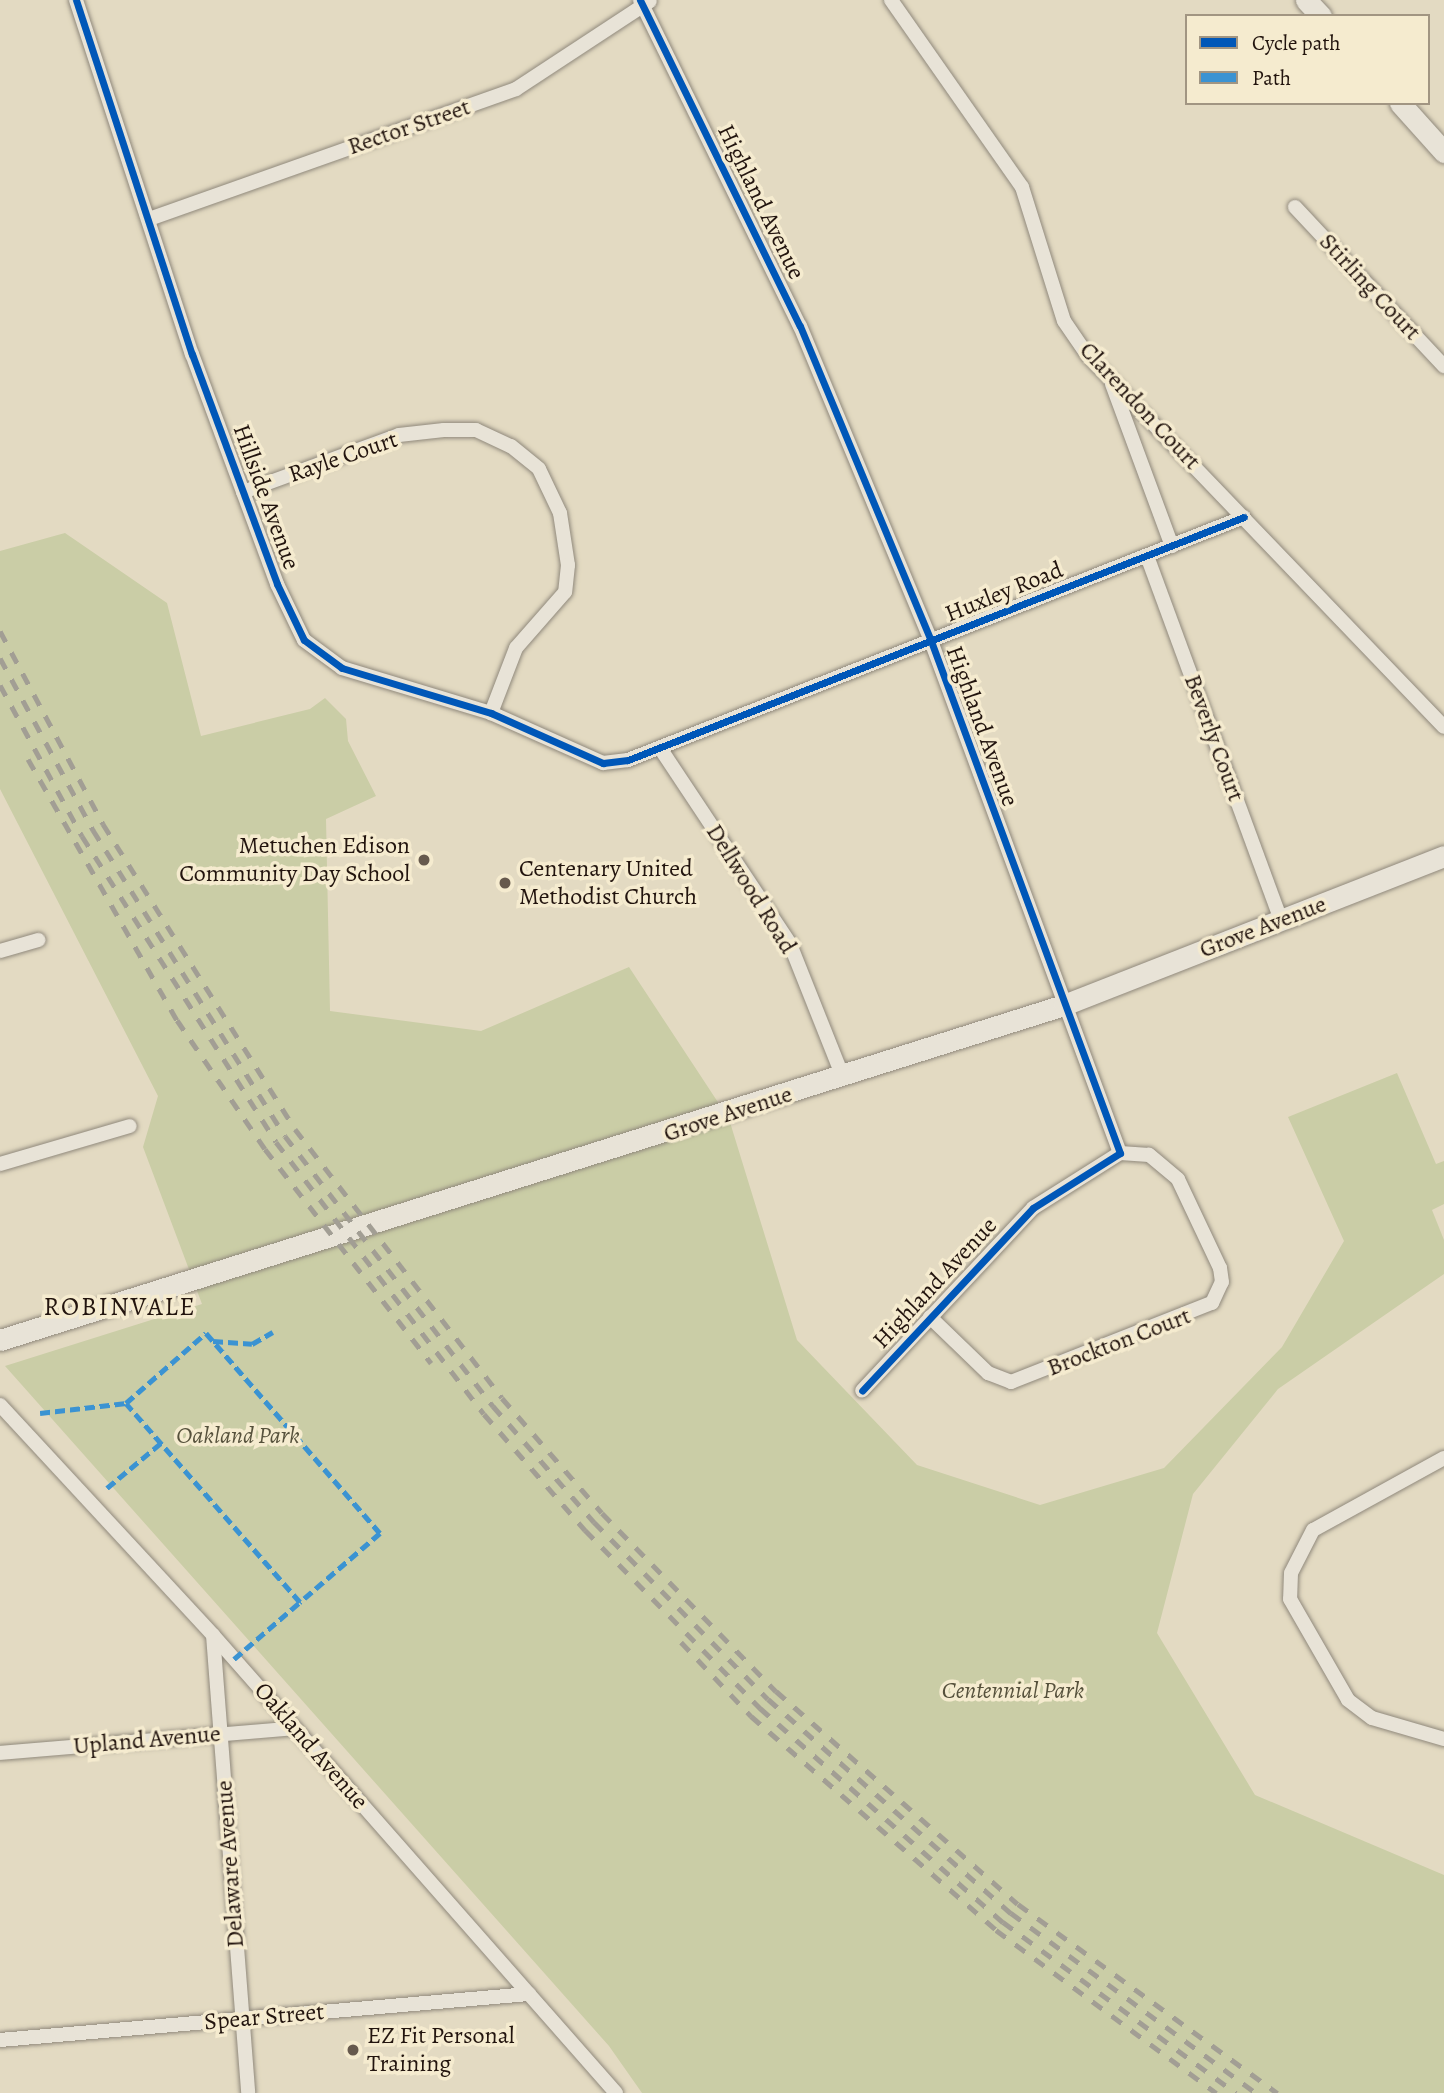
<!DOCTYPE html>
<style>
body{margin:0}
#map{position:relative;width:1444px;height:2093px;overflow:hidden;background:#e3dac2;font-family:Alegreya,serif}
div>[style]{position:absolute}
.green>*{inset:0;background:#cacda6}
.roads{filter:drop-shadow(0 0 2px #90897c) drop-shadow(0 0 2px #90897c)}
.street>*{height:14px;margin:-7px;padding:0 7px;transform-origin:7px;border-radius:7px;background:#e8e3d7}
.secondary>*{height:21px;margin:-10.5px;padding:0 10.5px;transform-origin:10.5px;border-radius:10.5px;background:#e8e3d7}
.rail>*{height:5px;margin-top:-2.5px;transform-origin:0;background:repeating-linear-gradient(90deg,#a29e94 0 12px,transparent 0 24px)}
.quiet>*{height:5px;margin-top:-2.5px;transform-origin:0;background:repeating-linear-gradient(90deg,#3b93d2 0 10px,transparent 0 15px)}
.cycleway>*{height:7px;margin:-3.5px;padding:0 3.5px;transform-origin:3.5px;border-radius:3.5px;background:#0057b8}
.dots>*{width:19px;height:19px;translate:-50% -50%;box-sizing:border-box;border:4px solid #f5ebcf;border-radius:50%}
span{translate:-50% -50%;white-space:nowrap;text-align:center;line-height:1.15;-webkit-text-stroke:7px #f5ebcf;paint-order:stroke}
.street-label{font-size:24px;color:#22140e}
.poi-label{font-size:24px;color:#22140e}
.right{translate:-100% -50%;text-align:right}
.left{translate:0 -50%;text-align:left}
.park-label{font-size:24px;color:#56513c;font-style:italic}
.neighbourhood-label{font-size:26px;color:#22140e;letter-spacing:2px}
.legend{position:absolute;left:1185px;top:14px;width:245px;height:91px;box-sizing:border-box;background:#f5ebcf;border:2px solid #a19582;margin:0;padding:9px 12px;list-style:none;font-size:21px;color:#22140e}
.legend li{display:flex;align-items:center;gap:14px;height:35px}
.legend b{width:35px;border:2px solid #a19582}
</style>
<div id="map">
<div class="green">
<i style="clip-path:polygon(65px 533px,167px 603px,201px 736px,310px 709px,325px 698px,346px 719px,348px 741px,376px 796px,326px 819px,330px 1011px,481px 1031px,629px 967px,729px 1119px,797px 1340px,917px 1465px,1040px 1505px,1164px 1468px,1282px 1347px,1344px 1241px,1288px 1117px,1397px 1073px,1436px 1164px,1444px 1161px,1444px 1204px,1432px 1210px,1444px 1240px,1444px 1274px,1278px 1389px,1193px 1494px,1157px 1633px,1255px 1795px,1444px 1875px,1444px 2093px,642px 2093px,609px 2046px,5px 1366px,202px 1304px,143px 1147px,158px 1096px,0 789px,0 551px)"></i>
</div>
<div class="roads">
<div class="street">
<i style="left:76px;top:0;width:373px;rotate:71.9deg"></i>
<i style="left:192px;top:354px;width:245px;rotate:69.7deg"></i>
<i style="left:277px;top:584px;width:62px;rotate:64.3deg"></i>
<i style="left:304px;top:640px;width:47px;rotate:36.4deg"></i>
<i style="left:342px;top:668px;width:156px;rotate:16.8deg"></i>
<i style="left:491px;top:713px;width:123px;rotate:24.1deg"></i>
<i style="left:603px;top:763px;width:25px;rotate:-7deg"></i>
<i style="left:628px;top:760px;width:662px;rotate:-21.53deg"></i>
<i style="left:640px;top:0;width:363px;rotate:63.9deg"></i>
<i style="left:800px;top:326px;width:341px;rotate:67.4deg"></i>
<i style="left:931px;top:641px;width:546px;rotate:69.74deg"></i>
<i style="left:1120px;top:1153px;width:103px;rotate:147.7deg"></i>
<i style="left:1033px;top:1208px;width:250px;rotate:133.1deg"></i>
<i style="left:891px;top:0;width:228px;rotate:55deg"></i>
<i style="left:1022px;top:187px;width:140px;rotate:72.6deg"></i>
<i style="left:1064px;top:321px;width:42px;rotate:55.6deg"></i>
<i style="left:1088px;top:356px;width:514px;rotate:46.18deg"></i>
<i style="left:1295px;top:207px;width:218px;rotate:46.9deg"></i>
<i style="left:149px;top:219px;width:389px;rotate:-19.5deg"></i>
<i style="left:516px;top:89px;width:160px;rotate:-33.3deg"></i>
<i style="left:1112px;top:384px;width:173px;rotate:69.7deg"></i>
<i style="left:243px;top:492px;width:166px;rotate:-20.1deg"></i>
<i style="left:399px;top:435px;width:45px;rotate:-6.3deg"></i>
<i style="left:444px;top:430px;width:32px"></i>
<i style="left:476px;top:430px;width:38px;rotate:25deg"></i>
<i style="left:511px;top:446px;width:36px;rotate:39deg"></i>
<i style="left:539px;top:469px;width:49px;rotate:64.5deg"></i>
<i style="left:560px;top:513px;width:53px;rotate:81.3deg"></i>
<i style="left:568px;top:565px;width:27px;rotate:96deg"></i>
<i style="left:565px;top:592px;width:74px;rotate:131.2deg"></i>
<i style="left:516px;top:648px;width:70px;rotate:111deg"></i>
<i style="left:1147px;top:556px;width:388px;rotate:69.8deg"></i>
<i style="left:660px;top:748px;width:235px;rotate:56.4deg"></i>
<i style="left:790px;top:944px;width:143px;rotate:68.3deg"></i>
<i style="left:0;top:951px;width:40px;rotate:-16deg"></i>
<i style="left:0;top:1164px;width:135px;rotate:-16.3deg"></i>
<i style="left:930px;top:1317px;width:81px;rotate:44deg"></i>
<i style="left:988px;top:1373px;width:25px;rotate:21deg"></i>
<i style="left:1011px;top:1382px;width:216px;rotate:-21.5deg"></i>
<i style="left:1212px;top:1303px;width:23px;rotate:-65deg"></i>
<i style="left:1222px;top:1282px;width:14px;rotate:-98deg"></i>
<i style="left:1220px;top:1268px;width:98px;rotate:-115.3deg"></i>
<i style="left:1178px;top:1179px;width:38px;rotate:-140deg"></i>
<i style="left:1149px;top:1155px;width:29px;rotate:-176deg"></i>
<i style="left:0;top:1405px;width:313px;rotate:47.2deg"></i>
<i style="left:213px;top:1635px;width:610px;rotate:48.66deg"></i>
<i style="left:1444px;top:1458px;width:149px;rotate:151.2deg"></i>
<i style="left:1313px;top:1530px;width:48px;rotate:117.1deg"></i>
<i style="left:1291px;top:1573px;width:26px;rotate:92deg"></i>
<i style="left:1290px;top:1599px;width:116px;rotate:60.1deg"></i>
<i style="left:1348px;top:1700px;width:30px;rotate:37deg"></i>
<i style="left:1372px;top:1718px;width:75px;rotate:16.3deg"></i>
<i style="left:213px;top:1635px;width:459px;rotate:85.6deg"></i>
<i style="left:0;top:1753px;width:296px;rotate:-4.8deg"></i>
<i style="left:0;top:2040px;width:531px;rotate:-4.97deg"></i>
</div>
<div class="secondary">
<i style="left:1306px;top:0;width:22px;rotate:47deg"></i>
<i style="left:1400px;top:103px;width:66px;rotate:48.1deg"></i>
<i style="left:0;top:1340px;width:1115px;rotate:-17.48deg"></i>
<i style="left:1064px;top:1005px;width:408px;rotate:-21.4deg"></i>
</div>
</div>
<div class="rail">
<i style="left:0;top:631px;width:219px;rotate:61.9deg"></i>
<i style="left:103px;top:824px;width:360px;rotate:57.8deg"></i>
<i style="left:295px;top:1129px;width:339px;rotate:52.4deg"></i>
<i style="left:502px;top:1398px;width:152px;rotate:49deg"></i>
<i style="left:602px;top:1513px;width:249px;rotate:45.7deg"></i>
<i style="left:776px;top:1691px;width:322px;rotate:41.4deg"></i>
<i style="left:1018px;top:1904px;width:321px;rotate:36.1deg"></i>
<i style="left:0;top:658px;width:196px;rotate:61.6deg"></i>
<i style="left:93px;top:830px;width:361px;rotate:57.9deg"></i>
<i style="left:285px;top:1136px;width:341px;rotate:52.4deg"></i>
<i style="left:493px;top:1406px;width:154px;rotate:49deg"></i>
<i style="left:594px;top:1522px;width:248px;rotate:45.5deg"></i>
<i style="left:768px;top:1699px;width:324px;rotate:41.4deg"></i>
<i style="left:1011px;top:1913px;width:304px;rotate:36.3deg"></i>
<i style="left:0;top:685px;width:172px;rotate:61.5deg"></i>
<i style="left:82px;top:836px;width:362px;rotate:57.6deg"></i>
<i style="left:276px;top:1142px;width:342px;rotate:52.6deg"></i>
<i style="left:484px;top:1414px;width:154px;rotate:49deg"></i>
<i style="left:585px;top:1530px;width:250px;rotate:45.5deg"></i>
<i style="left:760px;top:1708px;width:324px;rotate:41.4deg"></i>
<i style="left:1003px;top:1922px;width:289px;rotate:36.3deg"></i>
<i style="left:28px;top:759px;width:301px;rotate:60.3deg"></i>
<i style="left:177px;top:1020px;width:156px;rotate:55.7deg"></i>
<i style="left:265px;top:1149px;width:271px;rotate:52.2deg"></i>
<i style="left:681px;top:1642px;width:102px;rotate:46.6deg"></i>
<i style="left:751px;top:1716px;width:325px;rotate:41.1deg"></i>
<i style="left:996px;top:1930px;width:274px;rotate:36.5deg"></i>
</div>
<div class="quiet">
<i style="left:206px;top:1333px;width:265px;rotate:49deg"></i>
<i style="left:380px;top:1533px;width:106px;rotate:139.2deg"></i>
<i style="left:300px;top:1602px;width:264px;rotate:-131.2deg"></i>
<i style="left:126px;top:1403px;width:106px;rotate:-41.2deg"></i>
<i style="left:213px;top:1341px;width:39px;rotate:4deg"></i>
<i style="left:252px;top:1344px;width:24px;rotate:-30deg"></i>
<i style="left:40px;top:1413px;width:87px;rotate:-6.6deg"></i>
<i style="left:107px;top:1488px;width:70px;rotate:-39.8deg"></i>
<i style="left:234px;top:1659px;width:87px;rotate:-40.8deg"></i>
</div>
<div class="cycleway">
<i style="left:76px;top:0;width:373px;rotate:71.9deg"></i>
<i style="left:192px;top:354px;width:245px;rotate:69.7deg"></i>
<i style="left:277px;top:584px;width:62px;rotate:64.3deg"></i>
<i style="left:304px;top:640px;width:47px;rotate:36.4deg"></i>
<i style="left:342px;top:668px;width:156px;rotate:16.8deg"></i>
<i style="left:491px;top:713px;width:123px;rotate:24.1deg"></i>
<i style="left:603px;top:763px;width:25px;rotate:-7deg"></i>
<i style="left:628px;top:760px;width:662px;rotate:-21.53deg"></i>
<i style="left:640px;top:0;width:363px;rotate:63.9deg"></i>
<i style="left:800px;top:326px;width:341px;rotate:67.4deg"></i>
<i style="left:931px;top:641px;width:546px;rotate:69.74deg"></i>
<i style="left:1120px;top:1153px;width:103px;rotate:147.7deg"></i>
<i style="left:1033px;top:1208px;width:250px;rotate:133.1deg"></i>
</div>
<div class="dots">
<i style="left:424px;top:860px;background:#66594d"></i>
<i style="left:505px;top:883px;background:#66594d"></i>
<i style="left:353px;top:2050px;background:#66594d"></i>
</div>
<div class="street-label">
<span style="left:409px;top:127px;rotate:-19deg">Rector Street</span>
<span style="left:761px;top:202px;rotate:64deg">Highland Avenue</span>
<span style="left:1370px;top:287px;rotate:47deg">Stirling Court</span>
<span style="left:1140px;top:406px;rotate:47deg">Clarendon Court</span>
<span style="left:343px;top:457px;rotate:-19deg">Rayle Court</span>
<span style="left:266px;top:497px;rotate:70deg">Hillside Avenue</span>
<span style="left:1004px;top:592px;rotate:-22deg">Huxley Road</span>
<span style="left:982px;top:726px;rotate:70deg">Highland Avenue</span>
<span style="left:1214px;top:738px;rotate:70deg">Beverly Court</span>
<span style="left:751px;top:889px;rotate:58deg">Dellwood Road</span>
<span style="left:1263px;top:927px;rotate:-21deg">Grove Avenue</span>
<span style="left:728px;top:1114px;rotate:-18deg">Grove Avenue</span>
<span style="left:935px;top:1283px;rotate:-47deg">Highland Avenue</span>
<span style="left:1119px;top:1342px;rotate:-21deg">Brockton Court</span>
<span style="left:147px;top:1740px;rotate:-5deg">Upland Avenue</span>
<span style="left:311px;top:1746px;rotate:49deg">Oakland Avenue</span>
<span style="left:230px;top:1864px;rotate:-94deg">Delaware Avenue</span>
<span style="left:264px;top:2017px;rotate:-5deg">Spear Street</span>
</div>
<div class="poi-label">
<span class="right" style="left:410px;top:860px">Metuchen Edison<br>Community Day School</span>
<span class="left" style="left:519px;top:883px">Centenary United<br>Methodist Church</span>
<span class="left" style="left:367px;top:2050px">EZ Fit Personal<br>Training</span>
</div>
<div class="park-label">
<span style="left:238px;top:1436px">Oakland Park</span>
<span style="left:1013px;top:1691px">Centennial Park</span>
</div>
<div class="neighbourhood-label">
<span style="left:120px;top:1307px">ROBINVALE</span>
</div>
<ul class="legend">
<li><b style="height:9px;background:#0057b8"></b>Cycle path</li>
<li><b style="height:9px;background:#3b93d2"></b>Path</li>
</ul>
</div>
